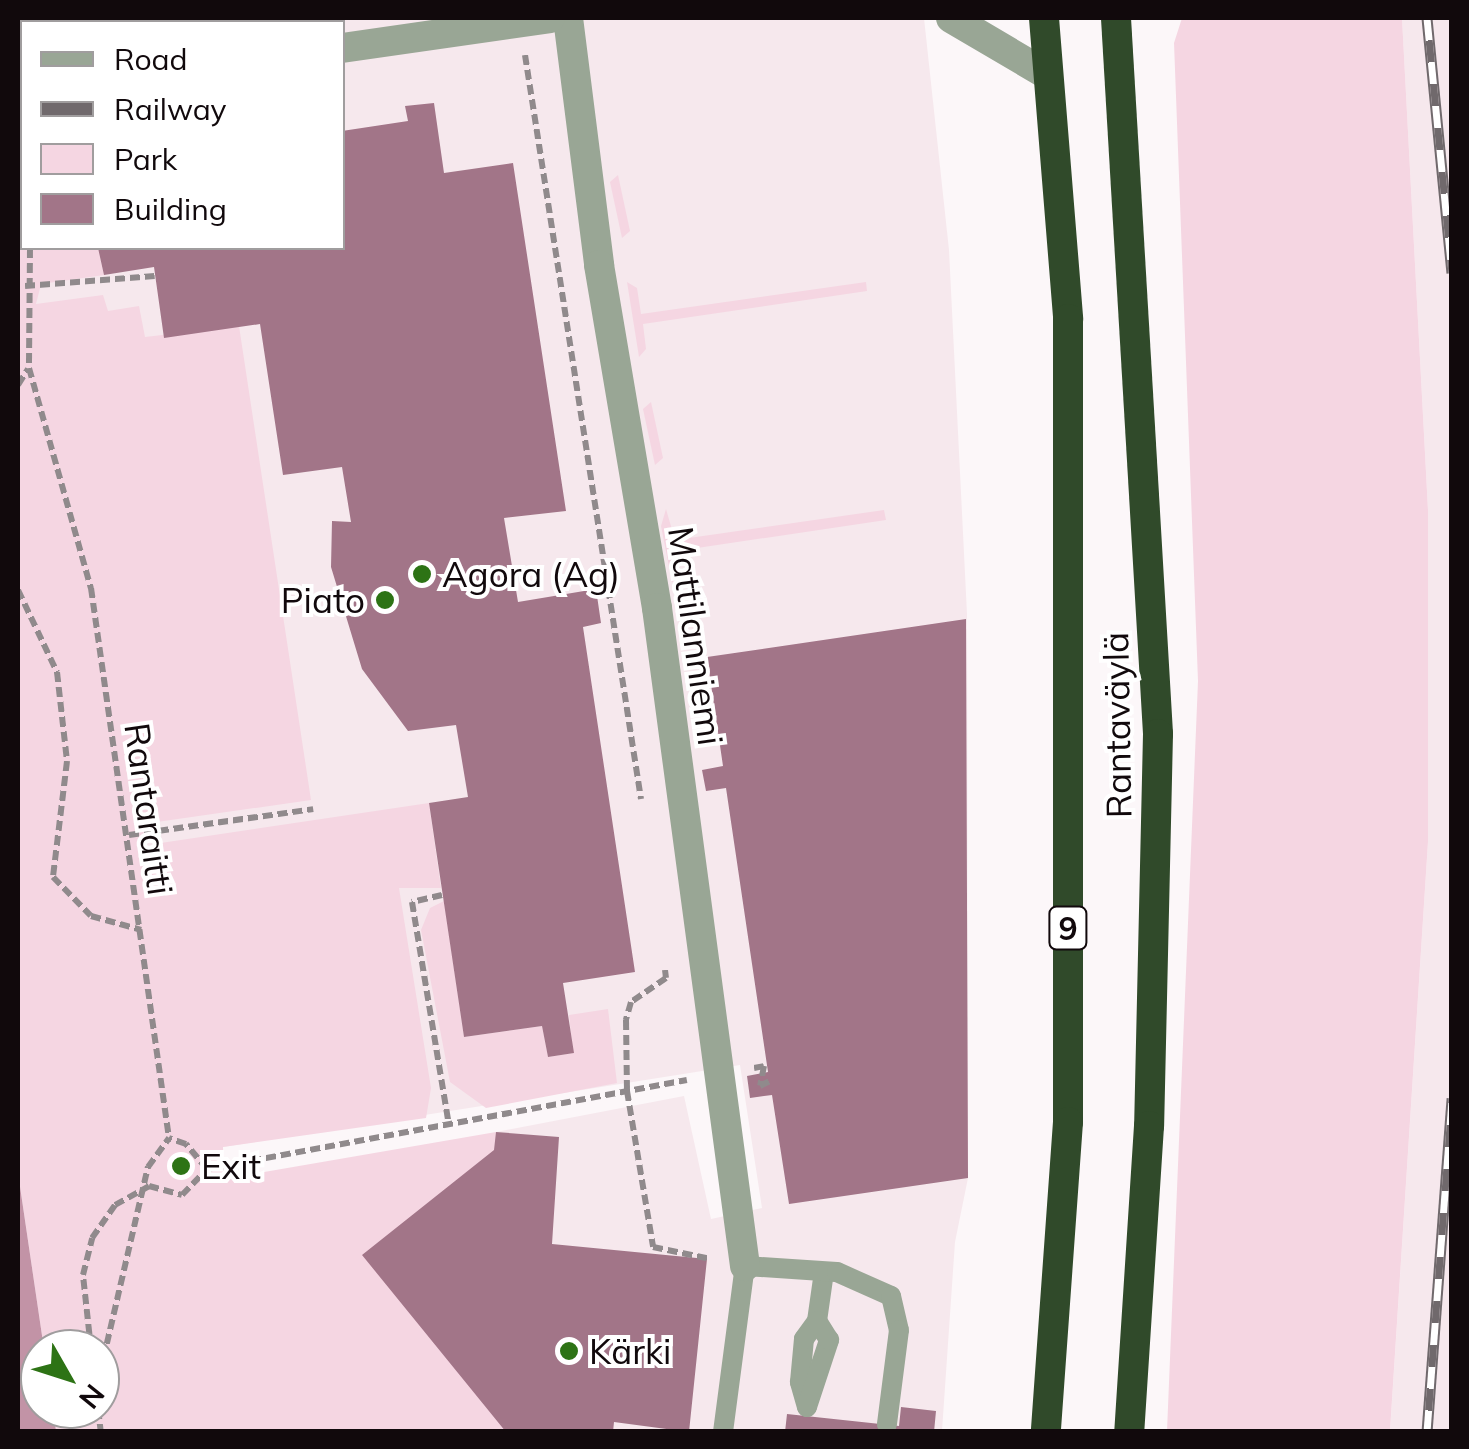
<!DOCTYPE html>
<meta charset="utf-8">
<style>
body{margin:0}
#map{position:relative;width:1469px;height:1449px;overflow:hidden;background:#fcf7f9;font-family:Mulish,sans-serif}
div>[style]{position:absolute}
.built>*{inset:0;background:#f6e8ed}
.green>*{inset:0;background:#f5d6e2}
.water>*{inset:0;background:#c293a6}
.building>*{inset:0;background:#a27588}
.path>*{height:6px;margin-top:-3px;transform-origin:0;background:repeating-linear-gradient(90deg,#908a8c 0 10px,transparent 0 15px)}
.lane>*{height:20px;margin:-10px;padding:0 10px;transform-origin:10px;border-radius:10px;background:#99a695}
.street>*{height:30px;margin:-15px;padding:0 15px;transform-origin:15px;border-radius:15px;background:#99a695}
.highway>*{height:30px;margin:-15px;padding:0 15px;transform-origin:15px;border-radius:15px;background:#304a2a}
.rail>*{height:11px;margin-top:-5.5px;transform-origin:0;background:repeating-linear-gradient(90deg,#fff 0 22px,#70696c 0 44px);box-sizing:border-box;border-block:2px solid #70696c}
.dots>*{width:28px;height:28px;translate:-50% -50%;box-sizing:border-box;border:5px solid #fff;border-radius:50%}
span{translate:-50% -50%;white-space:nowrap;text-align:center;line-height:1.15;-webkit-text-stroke:8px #fff;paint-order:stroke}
.shield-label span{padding:2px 8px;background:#fff;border:2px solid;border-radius:8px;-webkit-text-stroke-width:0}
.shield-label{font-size:32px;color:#11090c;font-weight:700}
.poi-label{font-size:35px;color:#11090c}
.left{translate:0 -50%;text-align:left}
.right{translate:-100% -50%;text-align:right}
.street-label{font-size:35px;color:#11090c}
.frame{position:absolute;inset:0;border:20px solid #11090c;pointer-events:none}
.legend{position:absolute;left:20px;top:20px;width:325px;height:230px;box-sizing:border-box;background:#fff;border:2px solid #a09d9e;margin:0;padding:12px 18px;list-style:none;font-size:30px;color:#11090c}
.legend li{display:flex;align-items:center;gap:20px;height:50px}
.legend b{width:50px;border:2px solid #a09d9e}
.north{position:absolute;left:20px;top:1329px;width:100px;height:100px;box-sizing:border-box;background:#fff;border:2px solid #a09d9e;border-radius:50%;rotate:129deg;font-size:28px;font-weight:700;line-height:40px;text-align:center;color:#11090c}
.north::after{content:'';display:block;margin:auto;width:35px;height:45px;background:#2d7315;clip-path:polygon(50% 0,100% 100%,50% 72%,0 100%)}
</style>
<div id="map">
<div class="built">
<i style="clip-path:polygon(40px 18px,924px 18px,949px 250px,967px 614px,968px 1178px,955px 1242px,942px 1431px,302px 1431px,496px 1132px,684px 1096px,711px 1219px,762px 1208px,740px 1065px,223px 1147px,145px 854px,36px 305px,38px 248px,342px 248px,342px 22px)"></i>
<i style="clip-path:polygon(1402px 18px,1451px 18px,1452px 1431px,1390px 1432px,1428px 842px,1428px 510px)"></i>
</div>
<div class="green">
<i style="clip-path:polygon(1182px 18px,1402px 18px,1428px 510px,1428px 842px,1390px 1431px,1167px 1431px,1198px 681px,1174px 43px)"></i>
<i style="clip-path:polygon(18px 116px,22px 248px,98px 248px,104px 275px,41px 284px,36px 304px,103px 295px,108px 311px,139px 306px,145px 337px,239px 326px,311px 800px,143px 824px,145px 852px,154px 844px,429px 803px,441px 888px,399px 888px,431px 1088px,426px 1118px,223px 1147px,224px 1179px,496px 1132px,506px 1431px,56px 1431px,53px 1409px,100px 1409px,100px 1349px,44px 1349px,18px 1173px)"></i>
<i style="clip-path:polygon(618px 175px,630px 231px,622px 238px,610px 182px)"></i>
<i style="clip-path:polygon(627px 282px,637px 288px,641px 314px,866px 282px,867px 291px,643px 324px,646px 349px,639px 357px)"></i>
<i style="clip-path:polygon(651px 402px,663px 458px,655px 465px,643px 409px)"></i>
<i style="clip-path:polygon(666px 509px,675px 540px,884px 510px,886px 520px,677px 551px,681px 576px,672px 582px,661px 526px)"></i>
<i style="clip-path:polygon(444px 901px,464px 1037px,542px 1026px,548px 1057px,573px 1053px,569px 1015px,608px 1009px,617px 1083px,486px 1108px,450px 1082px,421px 930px,430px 908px)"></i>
</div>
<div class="water">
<i style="clip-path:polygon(18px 1173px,44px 1349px,40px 1409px,53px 1409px,56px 1431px,18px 1431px)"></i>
</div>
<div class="building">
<i style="clip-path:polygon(434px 103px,444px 173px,513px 163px,566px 511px,504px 518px,518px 602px,596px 589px,601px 623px,583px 627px,635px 972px,563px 983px,574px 1053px,548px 1057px,542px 1026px,464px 1037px,429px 803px,468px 797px,456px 725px,408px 731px,362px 669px,331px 567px,332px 521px,351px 522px,342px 467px,283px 475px,260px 324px,164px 338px,154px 267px,104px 275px,98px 248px,342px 248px,342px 131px,408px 121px,405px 106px)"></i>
<i style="clip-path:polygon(966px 619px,968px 1178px,789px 1204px,772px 1095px,750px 1098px,747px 1076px,768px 1072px,726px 788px,706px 791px,702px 770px,723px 766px,707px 657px)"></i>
<i style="clip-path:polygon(496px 1132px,559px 1137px,552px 1244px,707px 1259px,689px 1432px,614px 1422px,613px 1432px,506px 1432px,362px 1255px,494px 1150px)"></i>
<i style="clip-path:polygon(901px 1407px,936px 1411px,934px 1432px,785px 1432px,787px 1414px,899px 1426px)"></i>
</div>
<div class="path">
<i style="left:31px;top:18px;width:4px;rotate:76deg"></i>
<i style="left:265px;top:18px;width:4px;rotate:90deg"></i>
<i style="left:525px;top:55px;width:753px;rotate:81.14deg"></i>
<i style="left:18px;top:178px;width:4px;rotate:-27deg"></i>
<i style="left:30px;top:248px;width:120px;rotate:90.5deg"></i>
<i style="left:29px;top:368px;width:229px;rotate:74.3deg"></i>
<i style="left:91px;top:588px;width:556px;rotate:81.93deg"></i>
<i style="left:25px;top:286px;width:130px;rotate:-4.4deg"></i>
<i style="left:18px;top:385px;width:19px;rotate:-58deg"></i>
<i style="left:18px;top:590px;width:91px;rotate:64.6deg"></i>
<i style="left:57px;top:672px;width:90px;rotate:83.6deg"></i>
<i style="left:67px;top:761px;width:117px;rotate:96.9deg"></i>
<i style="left:53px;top:877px;width:54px;rotate:45.7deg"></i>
<i style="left:91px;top:916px;width:52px;rotate:15.6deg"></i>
<i style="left:129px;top:835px;width:186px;rotate:-8deg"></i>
<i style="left:442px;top:895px;width:31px;rotate:167deg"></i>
<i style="left:412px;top:902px;width:226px;rotate:80.6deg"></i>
<i style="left:665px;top:970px;width:8px;rotate:83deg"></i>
<i style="left:666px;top:978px;width:42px;rotate:145.6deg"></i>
<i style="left:631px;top:1002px;width:19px;rotate:106deg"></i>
<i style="left:626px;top:1020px;width:71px;rotate:89.2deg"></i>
<i style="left:627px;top:1091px;width:158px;rotate:80.5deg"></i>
<i style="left:653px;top:1247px;width:59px;rotate:11.7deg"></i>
<i style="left:754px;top:1068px;width:10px;rotate:-11deg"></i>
<i style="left:764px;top:1066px;width:20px;rotate:101deg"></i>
<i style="left:760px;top:1086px;width:11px;rotate:-27deg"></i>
<i style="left:207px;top:1169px;width:488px;rotate:-10.5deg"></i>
<i style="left:149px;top:1186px;width:34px;rotate:15deg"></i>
<i style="left:182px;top:1195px;width:36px;rotate:-46deg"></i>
<i style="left:207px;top:1169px;width:33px;rotate:-130deg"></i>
<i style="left:186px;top:1144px;width:18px;rotate:-161deg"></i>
<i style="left:91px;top:1349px;width:74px;rotate:-96.2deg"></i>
<i style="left:83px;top:1275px;width:38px;rotate:-76deg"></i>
<i style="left:92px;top:1238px;width:40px;rotate:-55.1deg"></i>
<i style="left:115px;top:1205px;width:39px;rotate:-29deg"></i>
<i style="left:100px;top:1373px;width:212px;rotate:-76.9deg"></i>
<i style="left:148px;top:1167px;width:36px;rotate:-54deg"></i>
<i style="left:98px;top:1409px;width:23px;rotate:83deg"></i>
</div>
<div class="lane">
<i style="left:18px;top:90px;width:4px;rotate:-14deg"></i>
<i style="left:807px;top:1407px;width:26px;rotate:-106deg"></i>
<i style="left:800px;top:1382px;width:43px;rotate:-84.7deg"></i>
<i style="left:804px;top:1339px;width:22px;rotate:-54deg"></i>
<i style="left:817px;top:1321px;width:49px;rotate:-81.9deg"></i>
<i style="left:807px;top:1407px;width:71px;rotate:-71.8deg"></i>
<i style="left:829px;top:1340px;width:22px;rotate:-122deg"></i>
<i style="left:723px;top:1432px;width:167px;rotate:-82.5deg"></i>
<i style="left:745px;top:1266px;width:92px;rotate:3.7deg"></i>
<i style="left:837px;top:1272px;width:59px;rotate:24deg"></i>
<i style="left:891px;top:1296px;width:35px;rotate:77deg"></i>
<i style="left:899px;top:1330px;width:95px;rotate:97.3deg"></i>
</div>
<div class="street">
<i style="left:89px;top:18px;width:4px;rotate:76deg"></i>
<i style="left:223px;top:18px;width:4px;rotate:90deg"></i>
<i style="left:568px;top:18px;width:249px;rotate:82.8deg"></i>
<i style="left:599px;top:265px;width:348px;rotate:80.4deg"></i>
<i style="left:657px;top:608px;width:664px;rotate:82.38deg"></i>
<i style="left:951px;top:18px;width:110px;rotate:30.5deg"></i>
<i style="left:342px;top:48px;width:210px;rotate:-8.2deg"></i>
</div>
<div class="highway">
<i style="left:1044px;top:18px;width:302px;rotate:85.4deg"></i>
<i style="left:1068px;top:319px;width:803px;rotate:90deg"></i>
<i style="left:1068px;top:1122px;width:311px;rotate:94.1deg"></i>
<i style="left:1116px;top:18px;width:717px;rotate:86.64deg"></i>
<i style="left:1158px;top:734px;width:392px;rotate:91.3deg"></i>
<i style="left:1149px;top:1126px;width:307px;rotate:93.7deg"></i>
</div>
<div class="rail">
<i style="left:1427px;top:18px;width:256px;rotate:84.4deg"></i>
<i style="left:1427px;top:1432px;width:335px;rotate:-85.7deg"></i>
</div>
<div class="dots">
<i style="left:422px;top:574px;background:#2d7315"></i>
<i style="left:385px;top:600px;background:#2d7315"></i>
<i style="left:181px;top:1166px;background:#2d7315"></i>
<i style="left:569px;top:1351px;background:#2d7315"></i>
</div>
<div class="shield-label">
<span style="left:1068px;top:928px">9</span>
</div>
<div class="poi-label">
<span class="left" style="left:442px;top:574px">Agora (Ag)</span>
<span class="right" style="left:365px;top:600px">Piato</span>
<span class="left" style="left:201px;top:1166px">Exit</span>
<span class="left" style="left:589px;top:1351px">Kärki</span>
</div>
<div class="street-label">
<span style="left:696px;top:636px;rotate:82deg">Mattilanniemi</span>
<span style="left:1117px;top:725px;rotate:-91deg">Rantaväylä</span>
<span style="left:149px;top:809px;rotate:82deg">Rantaraitti</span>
</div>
<div class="frame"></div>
<ul class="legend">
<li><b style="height:12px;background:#99a695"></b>Road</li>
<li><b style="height:12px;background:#70696c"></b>Railway</li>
<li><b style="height:28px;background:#f5d6e2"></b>Park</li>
<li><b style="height:28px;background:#a27588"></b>Building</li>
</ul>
<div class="north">N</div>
</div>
